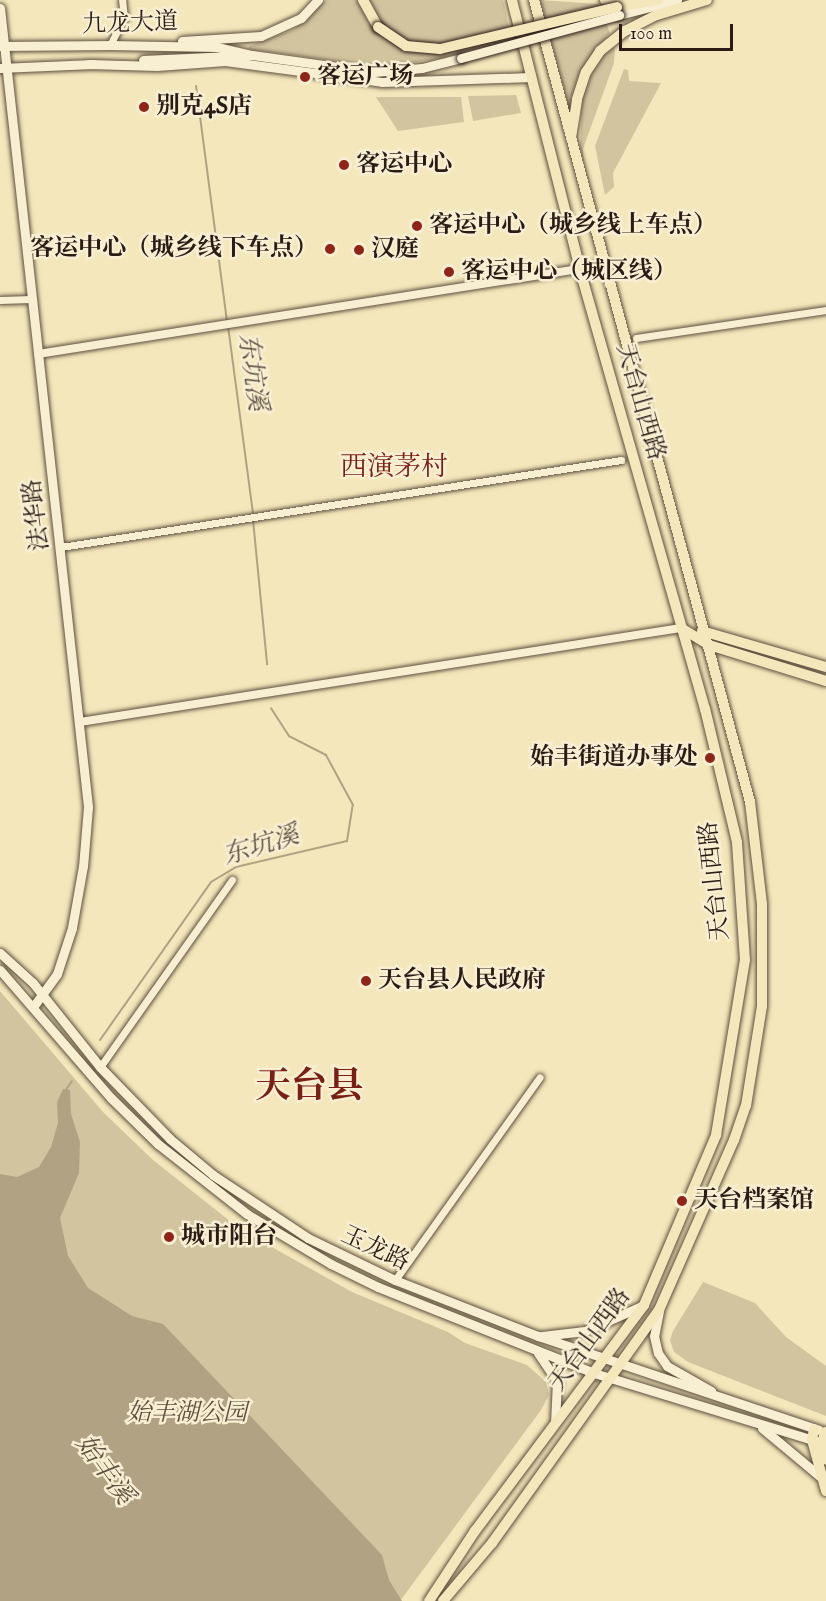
<!DOCTYPE html>
<meta charset="utf-8">
<style>
body{margin:0}
#map{position:relative;width:826px;height:1601px;overflow:hidden;background:#f4e7bb;font-family:"IM FELL English","Noto Serif SC",serif}
div>[style]{position:absolute}
.green>*{inset:0;background:#d2c49f}
.water>*{inset:0;background:#b0a283}
.stream>*{height:2px;margin:-1px;padding:0 1px;transform-origin:1px;border-radius:1px;background:#b0a283}
.roads{filter:drop-shadow(0 0 2px #5d4f3e) drop-shadow(0 0 2px #5d4f3e)}
.minor>*{height:7px;margin:-3.5px;padding:0 3.5px;transform-origin:3.5px;border-radius:3.5px;background:#f8efd3}
.tertiary>*{height:8px;margin:-4px;padding:0 4px;transform-origin:4px;border-radius:4px;background:#f8efd3}
.secondary>*{height:9px;margin:-4.5px;padding:0 4.5px;transform-origin:4.5px;border-radius:4.5px;background:#f8efd3}
.primary>*{height:10px;margin:-5px;padding:0 5px;transform-origin:5px;border-radius:5px;background:#f4e7bb}
.bridges{filter:drop-shadow(0 0 2px #2b1c15) drop-shadow(0 0 2px #2b1c15)}
.secondary-bridge>*{height:9px;margin:-4.5px;padding:0 4.5px;transform-origin:4.5px;border-radius:4.5px;background:#f8efd3}
.primary-bridge>*{height:10px;margin:-5px;padding:0 5px;transform-origin:5px;border-radius:5px;background:#f4e7bb}
.dots>*{width:16px;height:16px;translate:-50% -50%;box-sizing:border-box;border:3px solid #f8efd3;border-radius:50%}
span{translate:-50% -50%;white-space:nowrap;text-align:center;line-height:1.15;-webkit-text-stroke:5px #f8efd3;paint-order:stroke}
.street-label{font-size:24px;color:#2b1c15}
.poi-label{font-size:24px;color:#2b1c15;font-weight:700}
.left{translate:0 -50%;text-align:left}
.right{translate:-100% -50%;text-align:right}
.park-label{font-size:24px;color:#5d4e3e;font-style:italic}
.water-label{font-size:26px;color:#605241;font-style:italic}
.quarter-label{font-size:27px;color:#7a1f14}
.town-label{font-size:36px;color:#7a1f14;font-weight:700}
.scale{position:absolute;left:619px;top:24px;width:114px;height:27px;box-sizing:border-box;border:3px solid #2b1c15;border-top:0;padding-left:8px;font-size:18px;line-height:21px;white-space:nowrap;color:#2b1c15;-webkit-text-stroke:4px #f8efd3;paint-order:stroke}
</style>
<div id="map">
<div class="green">
<i style="clip-path:polygon(326px 0,503px 0,511px 37px,443px 58px,382px 67px,249px 49px,249px 46px,293px 30px)"></i>
<i style="clip-path:polygon(540px 0,599px 4px,610px 33px,587px 62px,570px 113px)"></i>
<i style="clip-path:polygon(610px 48px,615px 48px,614px 63px,583px 149px,584px 163px,580px 147px,582px 96px,598px 59px)"></i>
<i style="clip-path:polygon(624px 69px,628px 70px,629px 81px,661px 83px,613px 173px,614px 187px,605px 195px,595px 146px)"></i>
<i style="clip-path:polygon(516px 95px,521px 113px,473px 121px,468px 96px)"></i>
<i style="clip-path:polygon(376px 97px,461px 97px,464px 122px,398px 131px)"></i>
<i style="clip-path:polygon(0 991px,103px 1112px,153px 1160px,240px 1229px,352px 1292px,448px 1332px,465px 1343px,527px 1365px,546px 1382px,549px 1395px,541px 1410px,400px 1601px,0 1601px)"></i>
<i style="clip-path:polygon(703px 1282px,755px 1303px,786px 1337px,826px 1366px,826px 1416px,688px 1362px,674px 1352px,670px 1340px,673px 1331px)"></i>
</div>
<div class="water">
<i style="clip-path:polygon(63px 1089px,70px 1090px,71px 1114px,80px 1142px,79px 1173px,60px 1218px,68px 1256px,88px 1288px,132px 1316px,163px 1324px,382px 1555px,389px 1580px,402px 1601px,0 1601px,0 1174px,17px 1177px,39px 1167px,51px 1147px,58px 1123px,57px 1102px)"></i>
</div>
<div class="stream">
<i style="left:196px;top:86px;width:237px;rotate:82.5deg"></i>
<i style="left:228px;top:326px;width:190px;rotate:82.4deg"></i>
<i style="left:253px;top:520px;width:145px;rotate:84.4deg"></i>
<i style="left:100px;top:1040px;width:193px;rotate:-54.9deg"></i>
<i style="left:211px;top:882px;width:29px;rotate:-31deg"></i>
<i style="left:236px;top:867px;width:114px;rotate:-13.2deg"></i>
<i style="left:347px;top:841px;width:36px;rotate:-81deg"></i>
<i style="left:353px;top:805px;width:57px;rotate:-118.4deg"></i>
<i style="left:326px;top:755px;width:42px;rotate:-152.8deg"></i>
<i style="left:289px;top:736px;width:33px;rotate:-123deg"></i>
<i style="left:65px;top:1091px;width:12px;rotate:-55deg"></i>
</div>
<div class="roads">
<div class="minor">
<i style="left:110px;top:45px;width:30px;rotate:-63deg"></i>
<i style="left:124px;top:18px;width:18px;rotate:-96deg"></i>
<i style="left:0;top:300px;width:31px;rotate:-2deg"></i>
<i style="left:636px;top:338px;width:192px;rotate:-8.4deg"></i>
<i style="left:61px;top:547px;width:567px;rotate:-8.83deg"></i>
<i style="left:100px;top:1067px;width:229px;rotate:-54.8deg"></i>
<i style="left:395px;top:1280px;width:249px;rotate:-54.5deg"></i>
</div>
<div class="tertiary">
<i style="left:38px;top:354px;width:573px;rotate:-8.94deg"></i>
<i style="left:80px;top:722px;width:608px;rotate:-8.89deg"></i>
</div>
<div class="secondary">
<i style="left:0;top:8px;width:804px;rotate:83.71deg"></i>
<i style="left:88px;top:807px;width:59px;rotate:94.8deg"></i>
<i style="left:83px;top:866px;width:63px;rotate:100.1deg"></i>
<i style="left:72px;top:928px;width:48px;rotate:108.1deg"></i>
<i style="left:57px;top:974px;width:41px;rotate:126deg"></i>
<i style="left:619px;top:15px;width:60px;rotate:-14.5deg"></i>
<i style="left:182px;top:41px;width:79px;rotate:-3.6deg"></i>
<i style="left:261px;top:36px;width:44px;rotate:-24.2deg"></i>
<i style="left:301px;top:18px;width:25px;rotate:-47deg"></i>
<i style="left:110px;top:45px;width:107px;rotate:1.1deg"></i>
<i style="left:217px;top:47px;width:36px;rotate:13deg"></i>
<i style="left:252px;top:55px;width:109px;rotate:177.4deg"></i>
<i style="left:0;top:46px;width:114px;rotate:-0.5deg"></i>
<i style="left:252px;top:55px;width:123px;rotate:7.9deg"></i>
<i style="left:374px;top:72px;width:48px;rotate:-4.8deg"></i>
<i style="left:422px;top:68px;width:40px;rotate:-14.4deg"></i>
<i style="left:89px;top:64px;width:68px;rotate:1.7deg"></i>
<i style="left:157px;top:66px;width:68px;rotate:-4.2deg"></i>
<i style="left:225px;top:61px;width:158px;rotate:7.6deg"></i>
<i style="left:382px;top:82px;width:149px;rotate:-1.9deg"></i>
<i style="left:0;top:68px;width:93px;rotate:-2.5deg"></i>
<i style="left:0;top:953px;width:45px;rotate:42.3deg"></i>
<i style="left:33px;top:983px;width:107px;rotate:51.4deg"></i>
<i style="left:100px;top:1067px;width:100px;rotate:45.8deg"></i>
<i style="left:170px;top:1139px;width:56px;rotate:39.9deg"></i>
<i style="left:213px;top:1175px;width:114px;rotate:33.6deg"></i>
<i style="left:308px;top:1238px;width:97px;rotate:25.8deg"></i>
<i style="left:395px;top:1280px;width:154px;rotate:21.4deg"></i>
<i style="left:538px;top:1336px;width:296px;rotate:18.5deg"></i>
<i style="left:0;top:970px;width:169px;rotate:49.1deg"></i>
<i style="left:111px;top:1098px;width:66px;rotate:44.4deg"></i>
<i style="left:158px;top:1144px;width:113px;rotate:38.2deg"></i>
<i style="left:247px;top:1214px;width:98px;rotate:30.8deg"></i>
<i style="left:331px;top:1264px;width:52px;rotate:26.1deg"></i>
<i style="left:378px;top:1287px;width:232px;rotate:21.7deg"></i>
<i style="left:594px;top:1373px;width:232px;rotate:17deg"></i>
<i style="left:659px;top:1311px;width:25px;rotate:101deg"></i>
<i style="left:654px;top:1336px;width:17px;rotate:77deg"></i>
<i style="left:658px;top:1353px;width:16px;rotate:55deg"></i>
<i style="left:667px;top:1366px;width:51px;rotate:29.6deg"></i>
<i style="left:542px;top:1336px;width:43px;rotate:-6.6deg"></i>
<i style="left:585px;top:1331px;width:64px;rotate:-23.8deg"></i>
<i style="left:538px;top:1353px;width:34px;rotate:56deg"></i>
<i style="left:557px;top:1381px;width:42px;rotate:92.7deg"></i>
<i style="left:762px;top:1428px;width:78px;rotate:39.8deg"></i>
</div>
<div class="primary">
<i style="left:363px;top:0;width:31px;rotate:61deg"></i>
<i style="left:605px;top:0;width:22px"></i>
<i style="left:617px;top:7px;width:42px;rotate:-9.7deg"></i>
<i style="left:571px;top:138px;width:39px;rotate:-81deg"></i>
<i style="left:577px;top:99px;width:28px;rotate:-72deg"></i>
<i style="left:586px;top:72px;width:25px;rotate:-56deg"></i>
<i style="left:600px;top:51px;width:32px;rotate:-39deg"></i>
<i style="left:625px;top:31px;width:36px;rotate:-27deg"></i>
<i style="left:657px;top:15px;width:52px;rotate:-16.7deg"></i>
<i style="left:681px;top:628px;width:33px;rotate:31deg"></i>
<i style="left:709px;top:645px;width:122px;rotate:17.1deg"></i>
<i style="left:702px;top:631px;width:129px;rotate:16.2deg"></i>
<i style="left:814px;top:1429px;width:11px;rotate:100deg"></i>
<i style="left:812px;top:1440px;width:53px;rotate:74.6deg"></i>
<i style="left:825px;top:1432px;width:11px;rotate:105deg"></i>
<i style="left:822px;top:1443px;width:17px;rotate:77deg"></i>
<i style="left:429px;top:1601px;width:84px;rotate:-56.7deg"></i>
<i style="left:475px;top:1531px;width:282px;rotate:-53.2deg"></i>
<i style="left:644px;top:1305px;width:185px;rotate:-67deg"></i>
<i style="left:716px;top:1135px;width:177px;rotate:-80.6deg"></i>
<i style="left:745px;top:960px;width:118px;rotate:-93.9deg"></i>
<i style="left:737px;top:842px;width:137px;rotate:-103.5deg"></i>
<i style="left:705px;top:709px;width:457px;rotate:-105.9deg"></i>
<i style="left:580px;top:269px;width:277px;rotate:-104.2deg"></i>
<i style="left:443px;top:1601px;width:76px;rotate:-49.8deg"></i>
<i style="left:492px;top:1543px;width:287px;rotate:-54.4deg"></i>
<i style="left:659px;top:1310px;width:186px;rotate:-66.2deg"></i>
<i style="left:734px;top:1140px;width:36px;rotate:-71deg"></i>
<i style="left:746px;top:1106px;width:101px;rotate:-80.9deg"></i>
<i style="left:762px;top:1006px;width:102px;rotate:-90deg"></i>
<i style="left:762px;top:904px;width:103px;rotate:-96.7deg"></i>
<i style="left:750px;top:802px;width:831px;rotate:-105.07deg"></i>
</div>
</div>
<div class="bridges">
<div class="secondary-bridge">
<i style="left:461px;top:58px;width:164px;rotate:-15.2deg"></i>
</div>
<div class="primary-bridge">
<i style="left:378px;top:27px;width:34px;rotate:34deg"></i>
<i style="left:406px;top:46px;width:34px;rotate:5deg"></i>
<i style="left:440px;top:49px;width:182px;rotate:-13.3deg"></i>
</div>
</div>
<div class="dots">
<i style="left:305px;top:77px;background:#8f2418"></i>
<i style="left:144px;top:107px;background:#8f2418"></i>
<i style="left:344px;top:165px;background:#8f2418"></i>
<i style="left:417px;top:226px;background:#8f2418"></i>
<i style="left:330px;top:249px;background:#8f2418"></i>
<i style="left:359px;top:250px;background:#8f2418"></i>
<i style="left:449px;top:272px;background:#8f2418"></i>
<i style="left:710px;top:758px;background:#8f2418"></i>
<i style="left:366px;top:981px;background:#8f2418"></i>
<i style="left:682px;top:1201px;background:#8f2418"></i>
<i style="left:169px;top:1237px;background:#8f2418"></i>
</div>
<div class="street-label">
<span style="left:130px;top:24px;rotate:-2deg">九龙大道</span>
<span style="left:640px;top:402px;rotate:74deg">天台山西路</span>
<span style="left:37px;top:515px;rotate:-97deg">法华路</span>
<span style="left:715px;top:881px;rotate:-96deg">天台山西路</span>
<span style="left:375px;top:1249px;rotate:25deg">玉龙路</span>
<span style="left:590px;top:1340px;rotate:-54deg">天台山西路</span>
</div>
<div class="poi-label">
<span class="left" style="left:317px;top:77px">客运广场</span>
<span class="left" style="left:156px;top:107px">别克4S店</span>
<span class="left" style="left:356px;top:165px">客运中心</span>
<span class="left" style="left:429px;top:226px">客运中心（城乡线上车点）</span>
<span class="right" style="left:318px;top:249px">客运中心（城乡线下车点）</span>
<span class="left" style="left:371px;top:250px">汉庭</span>
<span class="left" style="left:461px;top:272px">客运中心（城区线）</span>
<span class="right" style="left:698px;top:758px">始丰街道办事处</span>
<span class="left" style="left:378px;top:981px">天台县人民政府</span>
<span class="left" style="left:694px;top:1201px">天台档案馆</span>
<span class="left" style="left:181px;top:1237px">城市阳台</span>
</div>
<div class="park-label">
<span style="left:187px;top:1414px">始丰湖公园</span>
</div>
<div class="water-label">
<span style="left:252px;top:372px;rotate:82deg">东坑溪</span>
<span style="left:261px;top:846px;rotate:-17deg">东坑溪</span>
<span style="left:104px;top:1470px;rotate:54deg">始丰溪</span>
</div>
<div class="quarter-label">
<span style="left:394px;top:469px">西演茅村</span>
</div>
<div class="town-label">
<span style="left:309px;top:1088px">天台县</span>
</div>
<div class="scale">100 m</div>
</div>
